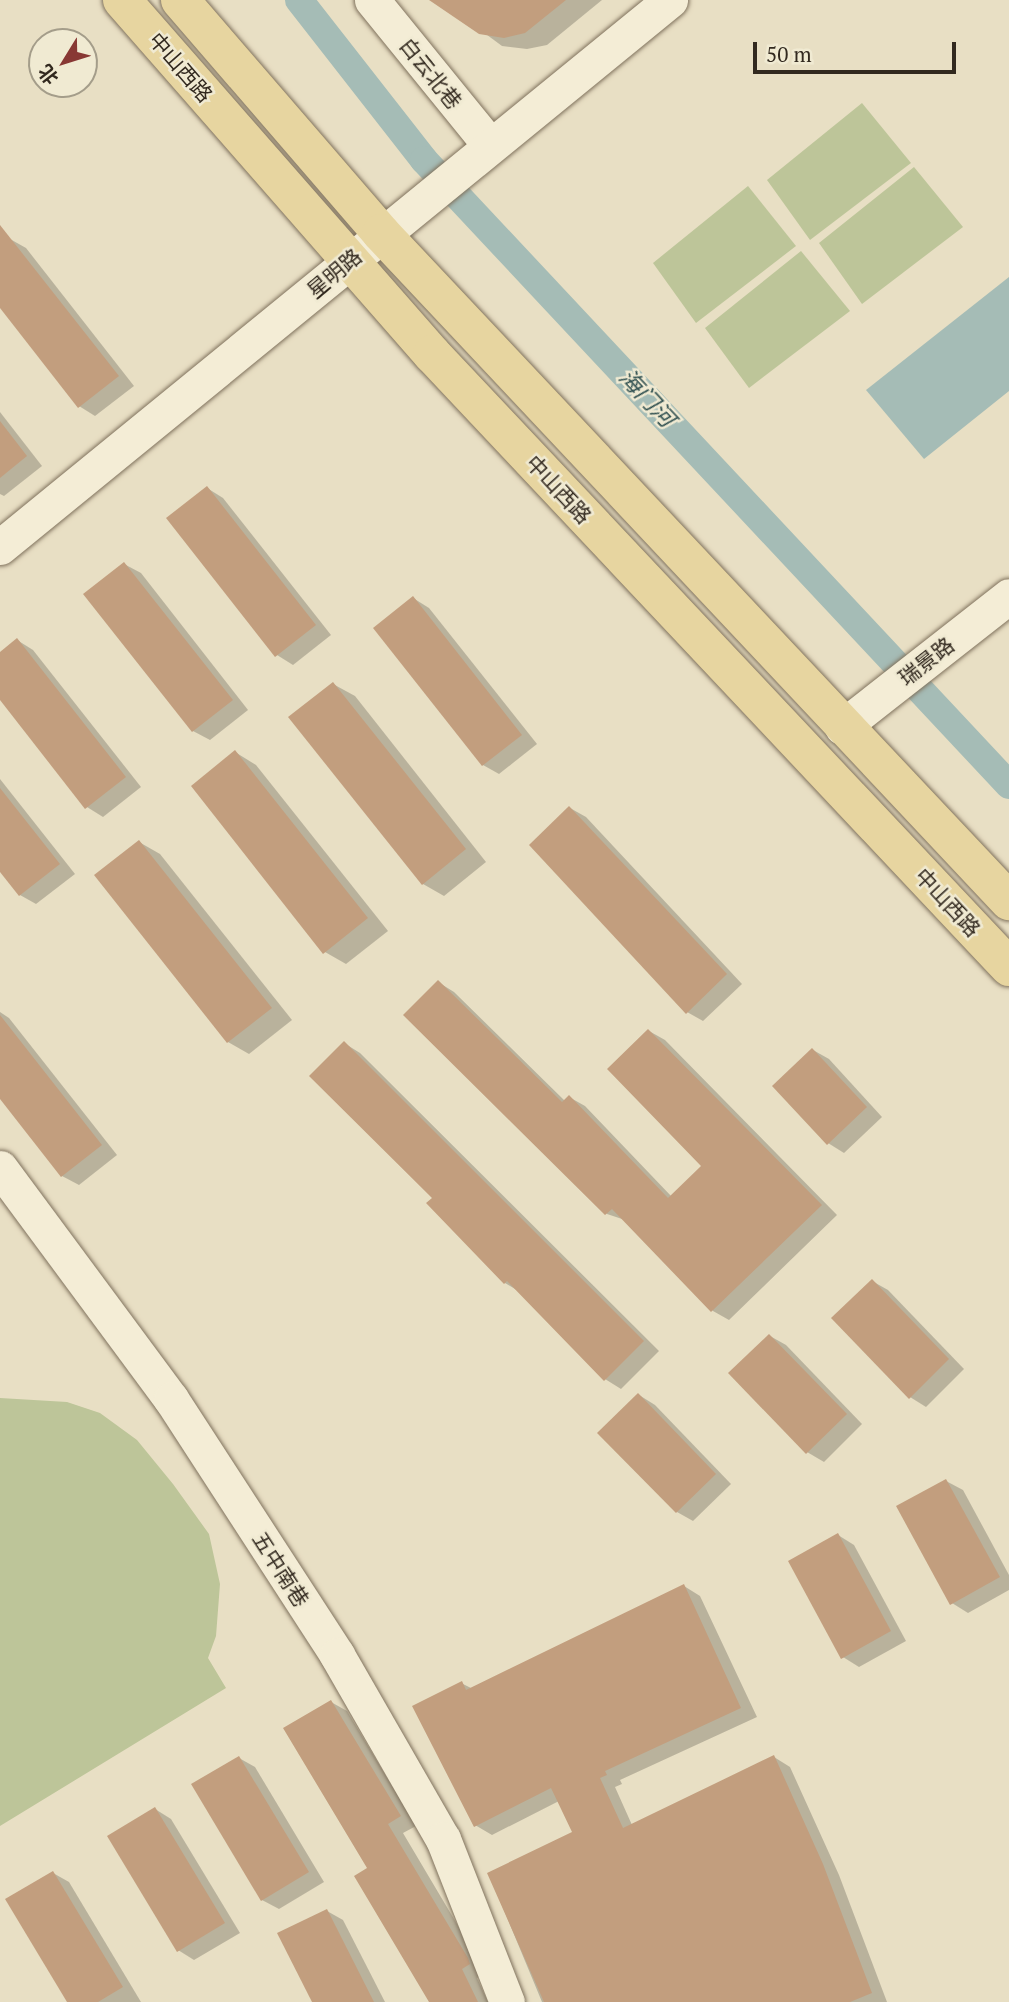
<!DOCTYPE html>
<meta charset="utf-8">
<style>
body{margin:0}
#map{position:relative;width:1009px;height:2002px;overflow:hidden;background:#e8dfc4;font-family:"PT Serif","Noto Sans SC",serif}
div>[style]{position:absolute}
.green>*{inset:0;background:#bdc599}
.water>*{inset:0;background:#a5bcb6}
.shadow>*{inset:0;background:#0003}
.canal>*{height:28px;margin:-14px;padding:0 14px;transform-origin:14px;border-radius:14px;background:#a5bcb6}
.building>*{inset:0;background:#c29e7e}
.roads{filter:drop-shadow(0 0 2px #80725d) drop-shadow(0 0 2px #80725d)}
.minor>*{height:35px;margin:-17.5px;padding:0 17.5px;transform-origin:17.5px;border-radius:17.5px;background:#f4edd6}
.major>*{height:38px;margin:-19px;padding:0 19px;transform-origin:19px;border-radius:19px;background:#e7d5a0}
span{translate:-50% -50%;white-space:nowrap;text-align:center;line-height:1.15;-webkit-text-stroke:5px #f0ead2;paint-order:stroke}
.street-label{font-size:21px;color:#32291f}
.water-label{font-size:23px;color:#305050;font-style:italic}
.north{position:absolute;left:28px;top:28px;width:70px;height:70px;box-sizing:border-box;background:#f0ead2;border:2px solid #a49d8a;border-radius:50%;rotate:232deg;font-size:19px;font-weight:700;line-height:28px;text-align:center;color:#32291f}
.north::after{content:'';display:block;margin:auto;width:24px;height:32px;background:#883834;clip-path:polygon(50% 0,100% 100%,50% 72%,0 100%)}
.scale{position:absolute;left:753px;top:42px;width:203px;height:32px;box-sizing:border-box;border:4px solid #32291f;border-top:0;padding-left:9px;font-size:21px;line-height:24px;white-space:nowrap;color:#32291f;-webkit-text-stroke:5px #f0ead2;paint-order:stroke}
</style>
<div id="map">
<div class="green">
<i style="clip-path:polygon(862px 103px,911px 163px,810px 240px,767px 180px)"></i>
<i style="clip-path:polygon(914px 167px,963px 227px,862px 304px,819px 243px)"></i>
<i style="clip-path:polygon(748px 186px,796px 246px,696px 323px,653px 263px)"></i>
<i style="clip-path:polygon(801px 251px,850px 311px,749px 388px,705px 328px)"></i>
<i style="clip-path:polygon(0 1398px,67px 1402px,100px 1413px,137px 1440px,173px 1484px,209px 1534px,220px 1584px,216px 1636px,208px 1658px,226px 1688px,0 1826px)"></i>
</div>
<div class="water">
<i style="clip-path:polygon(1009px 277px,1009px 391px,924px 459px,866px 390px)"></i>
</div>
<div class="shadow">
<i style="clip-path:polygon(440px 0,602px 0,547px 45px,527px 49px,502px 46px)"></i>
<i style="clip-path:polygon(10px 239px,26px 248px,134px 386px,95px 416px,79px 406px,0 306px,0 247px)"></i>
<i style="clip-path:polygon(0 412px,42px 466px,4px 496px,0 494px)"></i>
<i style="clip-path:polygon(207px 488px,223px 498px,331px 635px,293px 665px,277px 655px)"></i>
<i style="clip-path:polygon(124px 564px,141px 573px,248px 710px,210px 740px,193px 731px,86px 594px)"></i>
<i style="clip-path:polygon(413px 598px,429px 608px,537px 744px,499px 774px,483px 765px)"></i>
<i style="clip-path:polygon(17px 640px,33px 650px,141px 787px,103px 817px,87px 807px,0 697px,0 654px)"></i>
<i style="clip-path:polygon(333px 684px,355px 696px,486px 862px,444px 896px,423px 884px)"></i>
<i style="clip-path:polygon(235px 752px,256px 765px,388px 931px,346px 964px,325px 952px)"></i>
<i style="clip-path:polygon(0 779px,75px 874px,36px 904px,20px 895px,0 869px)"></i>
<i style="clip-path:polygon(570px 808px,586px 817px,742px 984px,703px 1021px,687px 1012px)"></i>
<i style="clip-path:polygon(139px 842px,160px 854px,292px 1020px,249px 1054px,228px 1042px)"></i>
<i style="clip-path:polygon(438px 982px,454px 992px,565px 1101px,569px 1097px,585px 1106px,672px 1197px,704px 1166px,649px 1031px,665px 1040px,837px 1215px,729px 1320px,713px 1311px,625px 1220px,607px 1214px,406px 1015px)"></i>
<i style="clip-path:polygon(0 1012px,9px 1018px,117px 1155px,79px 1185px,62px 1176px,0 1096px)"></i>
<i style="clip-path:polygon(344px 1043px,360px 1053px,659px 1351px,621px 1389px,605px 1379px,520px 1292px,505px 1283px,434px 1198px)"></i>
<i style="clip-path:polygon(813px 1050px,829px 1059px,882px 1117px,844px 1153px,828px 1143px)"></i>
<i style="clip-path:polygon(872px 1281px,888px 1290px,964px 1369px,926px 1407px,910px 1397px)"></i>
<i style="clip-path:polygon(770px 1336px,786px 1345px,862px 1424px,824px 1462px,807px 1452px)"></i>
<i style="clip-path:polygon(639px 1395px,655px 1405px,731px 1484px,693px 1521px,677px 1512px)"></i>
<i style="clip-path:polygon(946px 1481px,963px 1490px,1009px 1575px,1009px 1590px,968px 1613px,952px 1603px)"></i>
<i style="clip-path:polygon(838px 1535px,854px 1545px,906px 1641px,859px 1667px,843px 1657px)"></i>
<i style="clip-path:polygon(684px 1586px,700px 1596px,757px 1717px,620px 1780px,622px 1784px,615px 1787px,632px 1825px,774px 1757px,790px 1767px,839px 1875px,887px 2002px,542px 2002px,489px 1874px,575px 1833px,559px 1801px,492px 1835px,475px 1825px,461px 1683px,473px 1689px)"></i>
<i style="clip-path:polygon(331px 1702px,347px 1711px,416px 1826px,403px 1833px,486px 1973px,477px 1978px,488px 2002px,431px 2002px,369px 1868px)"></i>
<i style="clip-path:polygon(239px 1758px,255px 1767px,324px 1882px,279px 1909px,262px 1900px)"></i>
<i style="clip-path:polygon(155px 1809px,171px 1819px,240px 1933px,194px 1960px,178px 1950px)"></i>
<i style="clip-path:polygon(53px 1873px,69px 1882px,141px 2002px,69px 2002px)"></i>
<i style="clip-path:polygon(327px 1911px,343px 1920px,385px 2002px,314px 2002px)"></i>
</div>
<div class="canal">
<i style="left:299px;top:0;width:203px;rotate:52deg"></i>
<i style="left:424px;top:160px;width:856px;rotate:46.89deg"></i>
</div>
<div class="building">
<i style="clip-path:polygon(429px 0,566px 0,525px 33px,504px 38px,479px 34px)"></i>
<i style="clip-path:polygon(0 225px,119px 376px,78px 408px,0 308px)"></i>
<i style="clip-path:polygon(0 421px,27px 456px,0 478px)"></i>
<i style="clip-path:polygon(207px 486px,316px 625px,275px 657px,166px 518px)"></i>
<i style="clip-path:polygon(124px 562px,233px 700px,192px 732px,83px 594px)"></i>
<i style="clip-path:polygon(413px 596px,522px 735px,482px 766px,373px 628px)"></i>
<i style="clip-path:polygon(17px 638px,126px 777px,85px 809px,0 700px,0 652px)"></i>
<i style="clip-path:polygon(333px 682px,466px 849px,422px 885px,288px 717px)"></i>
<i style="clip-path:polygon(235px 750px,368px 918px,323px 954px,191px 786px)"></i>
<i style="clip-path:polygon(0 788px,60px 864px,19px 896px,0 872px)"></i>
<i style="clip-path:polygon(569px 806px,727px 974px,686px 1014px,529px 845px)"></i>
<i style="clip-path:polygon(139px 840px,272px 1008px,227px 1043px,94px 875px)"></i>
<i style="clip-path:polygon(438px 980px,562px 1102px,569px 1095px,668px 1198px,701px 1166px,607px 1069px,648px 1029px,822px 1205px,711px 1312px,612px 1209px,605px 1215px,403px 1015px)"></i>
<i style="clip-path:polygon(0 1015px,102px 1145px,61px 1177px,0 1099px)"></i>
<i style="clip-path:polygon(344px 1041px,644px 1341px,604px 1381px,507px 1281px,504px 1284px,426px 1203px,432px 1198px,309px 1076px)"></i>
<i style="clip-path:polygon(812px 1048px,867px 1107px,827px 1145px,772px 1086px)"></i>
<i style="clip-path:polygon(872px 1279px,949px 1359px,909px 1399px,831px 1318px)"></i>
<i style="clip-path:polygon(769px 1334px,847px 1414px,806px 1454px,728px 1373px)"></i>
<i style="clip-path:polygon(638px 1393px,716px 1474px,676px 1513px,597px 1433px)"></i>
<i style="clip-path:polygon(946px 1479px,1000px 1577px,950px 1605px,896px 1506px)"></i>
<i style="clip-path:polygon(838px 1533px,891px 1631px,841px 1659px,788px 1561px)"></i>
<i style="clip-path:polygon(684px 1584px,741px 1708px,605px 1771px,607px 1775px,600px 1778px,623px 1828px,774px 1755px,823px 1864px,872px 1993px,850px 2002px,544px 2002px,487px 1873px,572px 1832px,551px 1788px,474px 1827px,412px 1706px,462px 1681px,466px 1690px)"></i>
<i style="clip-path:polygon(331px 1700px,401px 1816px,388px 1824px,468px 1958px,470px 1964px,462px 1969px,478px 2002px,429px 2002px,354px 1876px,367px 1868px,283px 1728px)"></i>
<i style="clip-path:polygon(239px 1756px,309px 1872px,261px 1901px,191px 1784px)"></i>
<i style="clip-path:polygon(155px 1807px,225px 1923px,177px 1952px,107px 1836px)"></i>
<i style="clip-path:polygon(53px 1871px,123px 1987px,98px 2002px,67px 2002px,5px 1899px)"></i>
<i style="clip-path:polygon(327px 1909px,374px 2002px,312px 2002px,277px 1933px)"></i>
</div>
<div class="roads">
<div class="minor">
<i style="left:372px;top:0;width:187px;rotate:50.9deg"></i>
<i style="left:0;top:547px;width:865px;rotate:-39.23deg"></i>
<i style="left:842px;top:727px;width:212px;rotate:-38.1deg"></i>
<i style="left:0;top:1168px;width:287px;rotate:53.5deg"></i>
<i style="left:171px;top:1399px;width:305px;rotate:57deg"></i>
<i style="left:337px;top:1655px;width:212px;rotate:60.1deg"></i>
<i style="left:443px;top:1839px;width:175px;rotate:68.6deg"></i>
</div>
<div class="major">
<i style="left:122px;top:0;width:471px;rotate:48.8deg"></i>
<i style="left:432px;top:354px;width:842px;rotate:46.73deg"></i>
<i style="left:180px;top:0;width:308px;rotate:49.2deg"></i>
<i style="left:381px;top:233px;width:917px;rotate:46.77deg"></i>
</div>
</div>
<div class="street-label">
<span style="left:181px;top:67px;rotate:49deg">中山西路</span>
<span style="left:431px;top:73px;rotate:51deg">白云北巷</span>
<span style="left:334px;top:273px;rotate:-40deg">星明路</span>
<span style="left:559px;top:489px;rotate:47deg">中山西路</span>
<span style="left:926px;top:661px;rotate:-38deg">瑞景路</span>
<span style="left:948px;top:902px;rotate:47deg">中山西路</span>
<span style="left:281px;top:1569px;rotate:57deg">五中南巷</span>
</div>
<div class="water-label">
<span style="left:647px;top:398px;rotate:47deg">海门河</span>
</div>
<div class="north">北</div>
<div class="scale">50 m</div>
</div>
